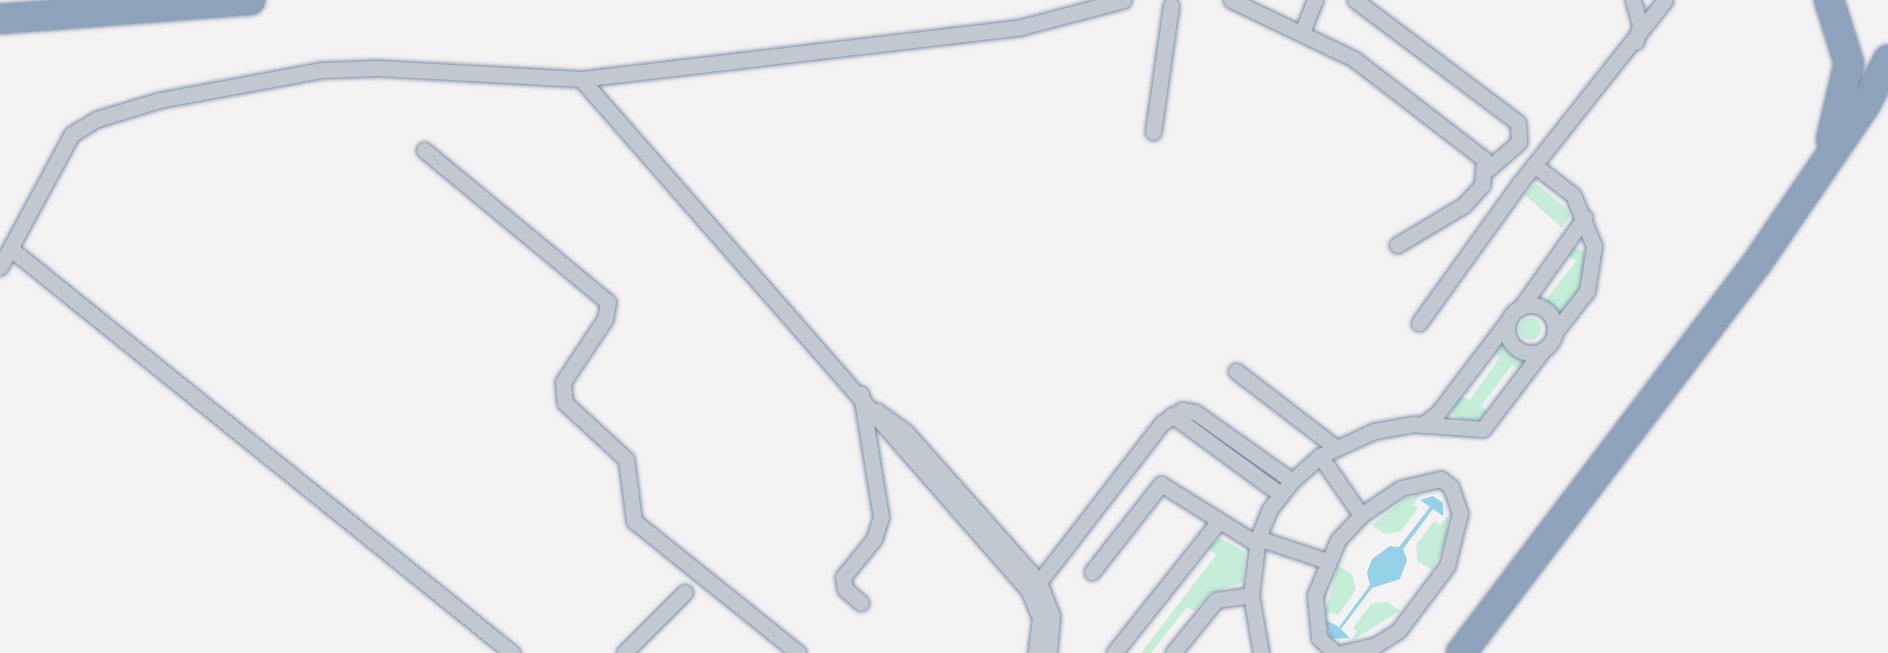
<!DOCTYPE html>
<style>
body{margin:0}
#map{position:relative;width:1888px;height:653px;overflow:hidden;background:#f4f2f2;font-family:Figtree,sans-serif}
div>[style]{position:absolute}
.green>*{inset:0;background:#c5edd7}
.round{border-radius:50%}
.water>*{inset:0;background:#96d2e7}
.roads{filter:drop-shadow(0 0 2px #798da8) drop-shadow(0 0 2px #798da8)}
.street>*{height:15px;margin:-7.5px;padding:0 7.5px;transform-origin:7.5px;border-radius:7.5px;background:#c1c8cf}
.street>.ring{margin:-7.5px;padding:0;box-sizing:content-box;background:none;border:15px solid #c1c8cf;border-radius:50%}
.highway>*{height:28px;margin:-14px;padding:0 14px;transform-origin:14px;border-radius:14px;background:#8ea2bc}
span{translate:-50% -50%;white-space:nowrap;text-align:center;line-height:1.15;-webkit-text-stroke:4.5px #fff;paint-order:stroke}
</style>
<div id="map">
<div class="green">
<i style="clip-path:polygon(1535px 183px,1566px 208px,1570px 216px,1562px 228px,1525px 195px)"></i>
<i style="clip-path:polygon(1573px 247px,1584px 251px,1585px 263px,1576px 298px,1561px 317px,1545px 301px,1576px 261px,1565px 254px)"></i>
<i class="round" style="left:1519px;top:318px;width:22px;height:22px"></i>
<i style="clip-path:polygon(1500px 339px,1516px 358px,1531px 359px,1522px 371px,1512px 365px,1481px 406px,1490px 413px,1484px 420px,1459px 419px,1452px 413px,1454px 404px,1462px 397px,1470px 400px,1500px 357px,1491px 350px)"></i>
<i style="clip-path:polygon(1421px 494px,1413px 505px,1418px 509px,1400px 532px,1384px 534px,1372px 525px,1405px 499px)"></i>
<i style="clip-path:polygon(1449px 514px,1445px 541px,1433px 570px,1418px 562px,1416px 545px,1434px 521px,1440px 525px)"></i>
<i style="clip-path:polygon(1220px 538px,1245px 552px,1243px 582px,1210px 593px,1194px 611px,1187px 607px,1151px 653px,1141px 653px,1216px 555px,1209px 549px)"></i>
<i style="clip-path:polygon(1338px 565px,1352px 575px,1356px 590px,1338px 615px,1330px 612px,1323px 620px)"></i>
<i style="clip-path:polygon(1388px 602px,1400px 611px,1351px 641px,1357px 631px,1353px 628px,1372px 603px)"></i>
</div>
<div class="water">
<i style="clip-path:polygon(1433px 496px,1443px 503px,1443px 516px,1433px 509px,1403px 549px,1407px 560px,1400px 579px,1372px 588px,1341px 629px,1350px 638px,1330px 639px,1326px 620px,1339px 627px,1370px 585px,1367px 573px,1372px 559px,1390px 546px,1399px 547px,1430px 507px,1420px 500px)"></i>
</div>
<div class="roads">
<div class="street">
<i style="left:1231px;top:0;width:136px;rotate:25.6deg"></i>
<i style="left:1354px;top:59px;width:164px;rotate:37.6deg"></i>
<i style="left:1484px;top:159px;width:26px;rotate:94deg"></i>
<i style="left:1482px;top:185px;width:27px;rotate:132deg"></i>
<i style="left:1464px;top:205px;width:78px;rotate:149.2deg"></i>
<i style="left:1355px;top:0;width:204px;rotate:37deg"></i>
<i style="left:1518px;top:123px;width:19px;rotate:87deg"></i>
<i style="left:1519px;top:142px;width:41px;rotate:138.9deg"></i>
<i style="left:1633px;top:0;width:25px;rotate:74deg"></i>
<i style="left:1640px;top:24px;width:18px;rotate:103deg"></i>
<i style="left:1302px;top:32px;width:35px;rotate:-68deg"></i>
<i style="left:581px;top:79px;width:680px;rotate:48.81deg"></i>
<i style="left:1029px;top:591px;width:29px;rotate:68deg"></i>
<i style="left:1040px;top:618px;width:35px;rotate:97deg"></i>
<i style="left:1153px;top:132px;width:128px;rotate:-81.9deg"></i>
<i style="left:424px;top:150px;width:239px;rotate:39.6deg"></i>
<i style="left:608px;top:302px;width:17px;rotate:100deg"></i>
<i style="left:605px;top:319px;width:76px;rotate:123.7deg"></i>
<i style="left:563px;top:382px;width:21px;rotate:85deg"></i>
<i style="left:565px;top:403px;width:83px;rotate:42.6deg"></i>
<i style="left:626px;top:459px;width:63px;rotate:82.6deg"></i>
<i style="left:634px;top:521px;width:211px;rotate:38.8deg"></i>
<i style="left:1534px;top:165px;width:49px;rotate:37.6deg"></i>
<i style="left:1573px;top:195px;width:55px;rotate:67.6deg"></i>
<i style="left:1594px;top:246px;width:46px;rotate:98.8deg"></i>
<i style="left:1587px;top:291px;width:52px;rotate:128deg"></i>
<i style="left:11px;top:249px;width:644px;rotate:38.88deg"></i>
<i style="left:0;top:267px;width:151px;rotate:-61.6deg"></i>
<i style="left:72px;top:134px;width:29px;rotate:-31deg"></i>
<i style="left:97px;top:119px;width:66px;rotate:-16.8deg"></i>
<i style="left:160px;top:100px;width:165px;rotate:-10.5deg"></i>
<i style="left:322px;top:70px;width:56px;rotate:-2deg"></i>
<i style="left:378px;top:68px;width:203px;rotate:3.1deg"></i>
<i style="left:581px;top:79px;width:443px;rotate:-6.7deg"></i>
<i style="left:1021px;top:27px;width:106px;rotate:-14.7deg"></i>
<i class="ring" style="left:1507px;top:305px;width:33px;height:33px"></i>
<i style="left:1521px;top:307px;width:110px;rotate:-54.6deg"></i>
<i style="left:1419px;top:323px;width:173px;rotate:-54.2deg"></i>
<i style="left:1520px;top:183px;width:233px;rotate:-51.6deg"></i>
<i style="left:1236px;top:371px;width:125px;rotate:37.5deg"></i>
<i style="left:861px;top:394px;width:125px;rotate:80.8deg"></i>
<i style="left:881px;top:517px;width:23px;rotate:108deg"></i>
<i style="left:874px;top:539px;width:49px;rotate:129.2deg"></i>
<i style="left:843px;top:577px;width:12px;rotate:81deg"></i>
<i style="left:845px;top:589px;width:21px;rotate:41deg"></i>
<i style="left:877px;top:411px;width:34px;rotate:36deg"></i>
<i style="left:905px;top:431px;width:202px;rotate:48.4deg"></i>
<i style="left:1039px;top:582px;width:36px;rotate:69deg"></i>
<i style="left:1052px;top:616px;width:37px;rotate:95deg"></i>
<i style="left:1172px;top:415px;width:134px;rotate:36.2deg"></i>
<i style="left:1422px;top:425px;width:20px;rotate:-37deg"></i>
<i style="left:1438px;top:413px;width:114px;rotate:-52.8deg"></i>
<i style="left:1320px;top:456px;width:72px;rotate:55.2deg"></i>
<i style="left:1258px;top:538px;width:73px;rotate:18.4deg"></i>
<i style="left:1092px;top:572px;width:112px;rotate:-51.9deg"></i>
<i style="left:1161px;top:484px;width:113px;rotate:32deg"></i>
<i style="left:1039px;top:582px;width:201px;rotate:-52.3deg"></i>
<i style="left:1162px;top:423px;width:24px;rotate:-33deg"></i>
<i style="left:1182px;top:410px;width:13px;rotate:9deg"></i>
<i style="left:1195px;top:412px;width:119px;rotate:35.4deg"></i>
<i style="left:624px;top:653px;width:86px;rotate:-45deg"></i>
<i style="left:1114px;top:653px;width:169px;rotate:-51.5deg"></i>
<i style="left:1173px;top:653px;width:68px;rotate:-50.9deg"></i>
<i style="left:1216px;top:600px;width:35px;rotate:-8deg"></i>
<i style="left:1261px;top:653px;width:59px;rotate:-99.8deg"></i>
<i style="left:1251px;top:595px;width:57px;rotate:-83deg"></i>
<i style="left:1258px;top:538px;width:31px;rotate:-68deg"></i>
<i style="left:1270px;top:509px;width:36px;rotate:-52deg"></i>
<i style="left:1292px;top:481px;width:38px;rotate:-42deg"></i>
<i style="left:1320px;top:456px;width:60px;rotate:-24.8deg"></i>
<i style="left:1374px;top:431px;width:40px;rotate:-10deg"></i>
<i style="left:1413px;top:424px;width:70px;rotate:4.1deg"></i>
<i style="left:1483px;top:429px;width:99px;rotate:-52.8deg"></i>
<i style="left:1335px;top:653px;width:22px;rotate:-137deg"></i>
<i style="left:1319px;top:638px;width:43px;rotate:-95.3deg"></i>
<i style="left:1315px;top:595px;width:60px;rotate:-67.3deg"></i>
<i style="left:1338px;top:540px;width:34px;rotate:-47deg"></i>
<i style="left:1361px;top:515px;width:48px;rotate:-34deg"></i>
<i style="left:1401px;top:488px;width:41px;rotate:-12.7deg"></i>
<i style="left:1441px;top:479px;width:13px;rotate:39deg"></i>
<i style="left:1451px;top:487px;width:28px;rotate:71deg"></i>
<i style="left:1460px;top:513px;width:55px;rotate:103.8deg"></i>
<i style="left:1447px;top:566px;width:81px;rotate:127deg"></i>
<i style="left:1398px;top:631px;width:26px;rotate:148deg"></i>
<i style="left:1376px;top:645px;width:36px;rotate:167deg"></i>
</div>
<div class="highway">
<i style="left:1829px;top:0;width:66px;rotate:72.4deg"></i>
<i style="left:1849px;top:63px;width:78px;rotate:103.3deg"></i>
<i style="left:0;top:19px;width:251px;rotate:-4.3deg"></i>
<i style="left:1461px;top:653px;width:493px;rotate:-52.8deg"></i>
<i style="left:1759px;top:260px;width:188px;rotate:-55.6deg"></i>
<i style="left:1865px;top:105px;width:51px;rotate:-62.9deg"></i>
</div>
</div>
</div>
